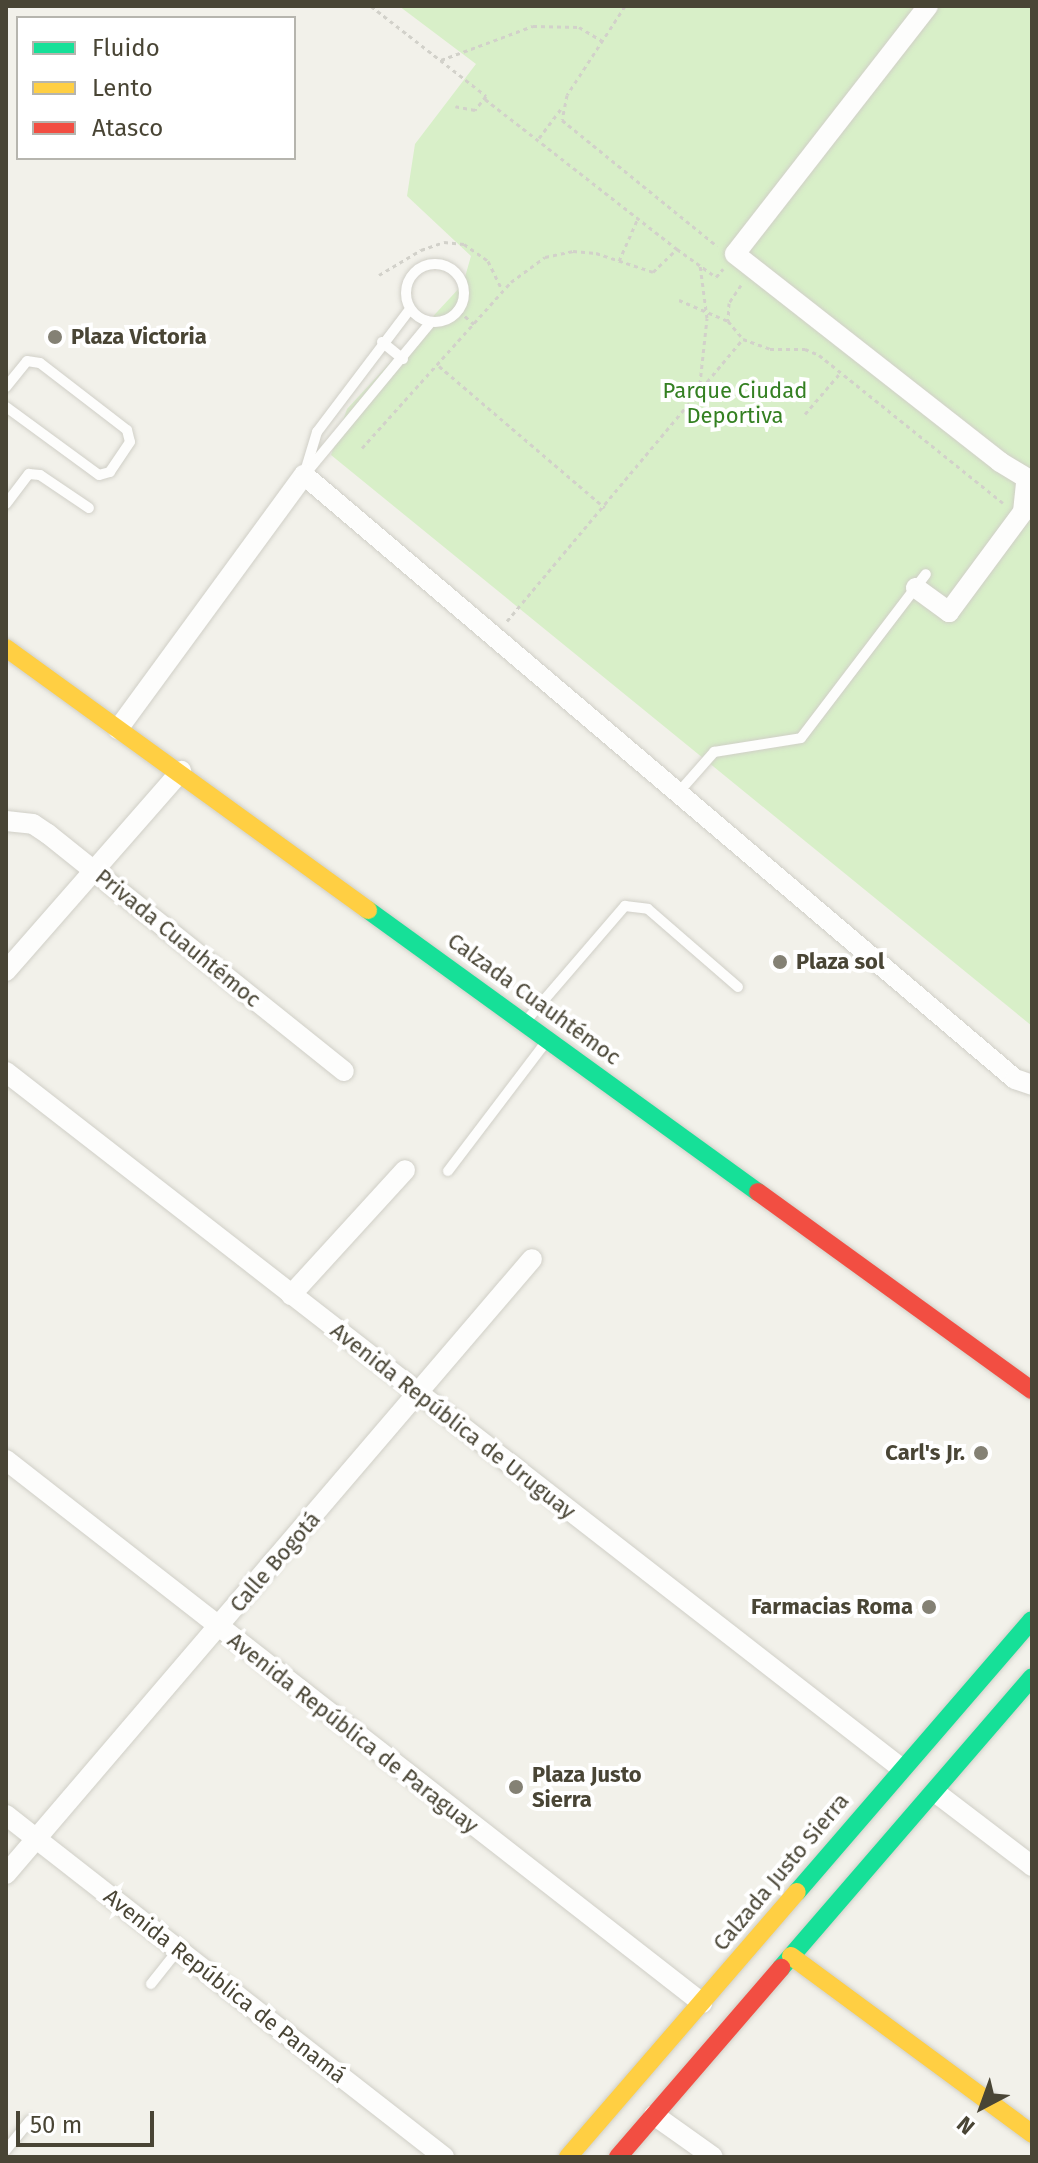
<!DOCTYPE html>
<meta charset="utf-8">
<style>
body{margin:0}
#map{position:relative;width:1038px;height:2163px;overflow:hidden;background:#f2f1ea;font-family:"Fira Sans",sans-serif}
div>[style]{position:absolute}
.green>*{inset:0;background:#d8efc8}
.path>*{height:3px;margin-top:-1.5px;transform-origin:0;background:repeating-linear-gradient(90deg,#d2d1ca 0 4px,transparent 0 8px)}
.roads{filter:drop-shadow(0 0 2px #d0cfc7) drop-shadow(0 0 2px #d0cfc7)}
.lane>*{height:10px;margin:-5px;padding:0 5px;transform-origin:5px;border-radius:5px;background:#fdfdfc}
.lane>.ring{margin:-5px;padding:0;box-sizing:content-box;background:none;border:10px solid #fdfdfc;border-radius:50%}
.street>*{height:20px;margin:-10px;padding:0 10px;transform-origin:10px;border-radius:10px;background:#fdfdfc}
.fast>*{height:18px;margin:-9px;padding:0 9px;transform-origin:9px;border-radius:9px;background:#16e098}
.slow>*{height:18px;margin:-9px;padding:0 9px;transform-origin:9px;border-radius:9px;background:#ffcf43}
.jam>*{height:18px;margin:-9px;padding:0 9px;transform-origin:9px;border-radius:9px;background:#f24e42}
.dots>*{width:22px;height:22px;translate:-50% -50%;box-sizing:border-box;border:4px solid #fff;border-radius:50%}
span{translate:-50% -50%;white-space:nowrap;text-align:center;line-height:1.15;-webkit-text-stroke:8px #fff;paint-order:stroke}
.poi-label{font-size:22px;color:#494535;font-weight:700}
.left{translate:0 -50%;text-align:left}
.right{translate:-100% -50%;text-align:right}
.park-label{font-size:22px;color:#348022}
.street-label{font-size:22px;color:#494535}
.frame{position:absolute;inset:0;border:8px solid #494535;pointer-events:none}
.legend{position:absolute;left:16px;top:16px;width:280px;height:144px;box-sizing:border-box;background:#fff;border:2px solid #b6b5ae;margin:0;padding:10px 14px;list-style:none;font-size:24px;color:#494535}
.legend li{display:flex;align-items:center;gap:16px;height:40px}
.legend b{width:40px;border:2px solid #b6b5ae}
.north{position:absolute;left:942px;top:2067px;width:80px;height:80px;-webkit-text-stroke:6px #fff;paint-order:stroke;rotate:221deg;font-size:22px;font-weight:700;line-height:32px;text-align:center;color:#494535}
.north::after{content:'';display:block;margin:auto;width:28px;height:36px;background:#494535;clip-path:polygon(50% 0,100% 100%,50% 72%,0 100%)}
.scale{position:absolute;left:16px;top:2111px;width:138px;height:36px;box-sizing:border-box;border:4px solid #494535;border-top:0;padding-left:10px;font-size:24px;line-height:28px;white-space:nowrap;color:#494535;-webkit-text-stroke:6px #fff;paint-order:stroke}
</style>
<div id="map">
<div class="green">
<i style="clip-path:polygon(399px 6px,1032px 6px,1032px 1026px,331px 455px,347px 409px,463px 284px,471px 256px,407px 196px,415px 144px,476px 64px)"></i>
</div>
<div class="path">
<i style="left:371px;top:6px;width:146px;rotate:38deg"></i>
<i style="left:486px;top:96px;width:18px;rotate:128deg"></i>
<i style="left:475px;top:110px;width:20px;rotate:-169deg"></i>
<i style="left:625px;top:6px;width:106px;rotate:123.1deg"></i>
<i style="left:567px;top:95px;width:25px;rotate:101deg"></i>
<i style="left:562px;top:120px;width:200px;rotate:39.1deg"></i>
<i style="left:441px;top:60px;width:98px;rotate:-20.3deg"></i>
<i style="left:533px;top:26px;width:46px;rotate:1.2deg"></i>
<i style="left:579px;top:27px;width:27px;rotate:31deg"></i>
<i style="left:485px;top:99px;width:244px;rotate:38deg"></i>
<i style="left:539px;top:138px;width:36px;rotate:-53deg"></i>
<i style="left:619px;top:261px;width:47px;rotate:-66.2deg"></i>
<i style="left:379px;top:275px;width:49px;rotate:-30.8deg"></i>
<i style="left:421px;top:250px;width:24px;rotate:-19deg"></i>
<i style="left:444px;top:242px;width:20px;rotate:6deg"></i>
<i style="left:464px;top:244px;width:29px;rotate:35deg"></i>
<i style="left:488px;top:261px;width:32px;rotate:64deg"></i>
<i style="left:741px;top:285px;width:22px;rotate:124deg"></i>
<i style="left:729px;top:303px;width:18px;rotate:93deg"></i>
<i style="left:728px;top:321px;width:23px;rotate:50deg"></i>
<i style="left:743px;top:339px;width:29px;rotate:20deg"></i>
<i style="left:770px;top:349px;width:35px"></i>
<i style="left:805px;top:349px;width:15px;rotate:23deg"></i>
<i style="left:819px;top:355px;width:236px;rotate:38.8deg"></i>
<i style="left:679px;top:300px;width:53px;rotate:23.2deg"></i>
<i style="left:459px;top:311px;width:21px;rotate:41deg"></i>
<i style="left:439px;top:366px;width:218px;rotate:40.5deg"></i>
<i style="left:699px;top:392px;width:74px;rotate:-83.8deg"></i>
<i style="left:707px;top:318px;width:53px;rotate:-97.5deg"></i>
<i style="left:805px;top:414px;width:55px;rotate:-49.4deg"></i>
<i style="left:362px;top:448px;width:223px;rotate:-48.1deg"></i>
<i style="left:511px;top:282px;width:42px;rotate:-36.3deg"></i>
<i style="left:545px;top:257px;width:29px;rotate:-12deg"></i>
<i style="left:573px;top:251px;width:23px;rotate:5deg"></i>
<i style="left:596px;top:253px;width:60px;rotate:18.4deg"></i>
<i style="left:653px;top:272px;width:33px;rotate:-44deg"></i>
<i style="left:677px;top:249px;width:48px;rotate:35.7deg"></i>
<i style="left:716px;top:277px;width:11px;rotate:-49deg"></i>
<i style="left:507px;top:621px;width:368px;rotate:-50.1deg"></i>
</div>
<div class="roads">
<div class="lane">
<i class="ring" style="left:406px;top:264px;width:48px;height:48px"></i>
<i style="left:382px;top:342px;width:27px;rotate:39deg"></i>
<i style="left:6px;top:387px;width:33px;rotate:-51deg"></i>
<i style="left:27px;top:361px;width:13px;rotate:9deg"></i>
<i style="left:40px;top:363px;width:110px;rotate:37.6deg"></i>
<i style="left:127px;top:430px;width:12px;rotate:76deg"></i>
<i style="left:130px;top:442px;width:36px;rotate:124deg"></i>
<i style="left:110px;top:472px;width:11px;rotate:165deg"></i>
<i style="left:99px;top:475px;width:115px;rotate:-143.8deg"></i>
<i style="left:306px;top:473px;width:196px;rotate:-50.4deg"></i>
<i style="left:304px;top:475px;width:45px;rotate:-73.2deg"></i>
<i style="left:317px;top:432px;width:154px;rotate:-52.9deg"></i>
<i style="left:6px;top:504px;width:38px;rotate:-53deg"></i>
<i style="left:29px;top:474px;width:11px;rotate:5deg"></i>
<i style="left:40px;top:475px;width:59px;rotate:34deg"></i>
<i style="left:678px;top:793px;width:55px;rotate:-48.7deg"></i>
<i style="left:714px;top:752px;width:88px;rotate:-9.1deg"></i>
<i style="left:801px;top:738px;width:206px;rotate:-52.7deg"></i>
<i style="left:526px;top:1021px;width:152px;rotate:-49.3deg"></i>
<i style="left:625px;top:906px;width:23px;rotate:7deg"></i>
<i style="left:648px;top:909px;width:119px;rotate:40.9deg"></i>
<i style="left:448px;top:1171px;width:162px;rotate:-52.8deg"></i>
<i style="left:151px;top:1984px;width:43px;rotate:-51.5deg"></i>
<i style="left:6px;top:2150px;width:38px;rotate:-51deg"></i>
</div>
<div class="street">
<i style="left:928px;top:6px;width:314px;rotate:127.9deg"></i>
<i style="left:735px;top:254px;width:337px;rotate:38.1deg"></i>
<i style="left:1000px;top:462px;width:37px;rotate:31deg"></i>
<i style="left:916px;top:588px;width:41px;rotate:36deg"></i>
<i style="left:949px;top:612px;width:124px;rotate:-53.5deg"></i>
<i style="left:1023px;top:512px;width:31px;rotate:-84deg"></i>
<i style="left:118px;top:729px;width:315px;rotate:-53.8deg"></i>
<i style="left:304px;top:475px;width:933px;rotate:40.35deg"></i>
<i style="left:1015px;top:1079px;width:18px;rotate:19deg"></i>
<i style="left:6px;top:821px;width:27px;rotate:6deg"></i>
<i style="left:33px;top:824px;width:18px;rotate:34deg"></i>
<i style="left:48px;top:834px;width:379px;rotate:38.7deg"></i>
<i style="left:6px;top:971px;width:266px;rotate:-48.8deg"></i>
<i style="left:6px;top:1072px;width:1134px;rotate:37.87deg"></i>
<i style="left:291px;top:1295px;width:169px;rotate:-47.6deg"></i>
<i style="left:6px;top:1460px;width:883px;rotate:37.96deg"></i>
<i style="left:935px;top:1792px;width:122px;rotate:37.3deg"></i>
<i style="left:6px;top:1815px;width:556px;rotate:37.98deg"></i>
<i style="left:6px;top:1874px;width:809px;rotate:-49.46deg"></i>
<i style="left:654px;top:2115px;width:72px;rotate:35.4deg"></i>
</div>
<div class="fast">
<i style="left:368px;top:910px;width:481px;rotate:35.9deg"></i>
<i style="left:797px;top:1892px;width:359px;rotate:-49.2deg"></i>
<i style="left:781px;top:1968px;width:384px;rotate:-49.2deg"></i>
</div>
<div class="slow">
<i style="left:6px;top:648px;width:447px;rotate:35.9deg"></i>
<i style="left:791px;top:1956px;width:300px;rotate:36.4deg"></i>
<i style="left:568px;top:2157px;width:350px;rotate:-49.2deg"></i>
</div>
<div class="jam">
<i style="left:758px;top:1192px;width:338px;rotate:35.9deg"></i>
<i style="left:618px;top:2157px;width:250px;rotate:-49.2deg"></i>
</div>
</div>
<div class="dots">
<i style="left:55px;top:337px;background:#848174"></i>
<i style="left:780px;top:962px;background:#848174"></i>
<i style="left:981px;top:1453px;background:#848174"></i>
<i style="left:929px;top:1607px;background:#848174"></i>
<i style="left:516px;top:1787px;background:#848174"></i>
</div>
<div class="poi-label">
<span class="left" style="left:71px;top:337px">Plaza Victoria</span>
<span class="left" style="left:796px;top:962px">Plaza sol</span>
<span class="right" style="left:965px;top:1453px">Carl's Jr.</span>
<span class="right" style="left:913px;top:1607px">Farmacias Roma</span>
<span class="left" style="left:532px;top:1787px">Plaza Justo<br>Sierra</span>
</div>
<div class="park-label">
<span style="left:735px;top:403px">Parque Ciudad<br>Deportiva</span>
</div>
<div class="street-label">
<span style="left:178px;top:938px;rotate:39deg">Privada Cuauhtémoc</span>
<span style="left:534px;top:999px;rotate:36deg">Calzada Cuauhtémoc</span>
<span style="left:453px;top:1421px;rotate:38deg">Avenida República de Uruguay</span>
<span style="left:275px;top:1562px;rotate:-49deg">Calle Bogotá</span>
<span style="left:353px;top:1733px;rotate:38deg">Avenida República de Paraguay</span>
<span style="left:781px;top:1872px;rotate:-50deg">Calzada Justo Sierra</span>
<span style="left:225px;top:1986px;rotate:38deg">Avenida República de Panamá</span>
</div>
<div class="frame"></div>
<ul class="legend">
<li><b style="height:10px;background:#16e098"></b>Fluido</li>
<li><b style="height:10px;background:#ffcf43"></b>Lento</li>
<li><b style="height:10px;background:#f24e42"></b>Atasco</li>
</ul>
<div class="north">N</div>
<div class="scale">50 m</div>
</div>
